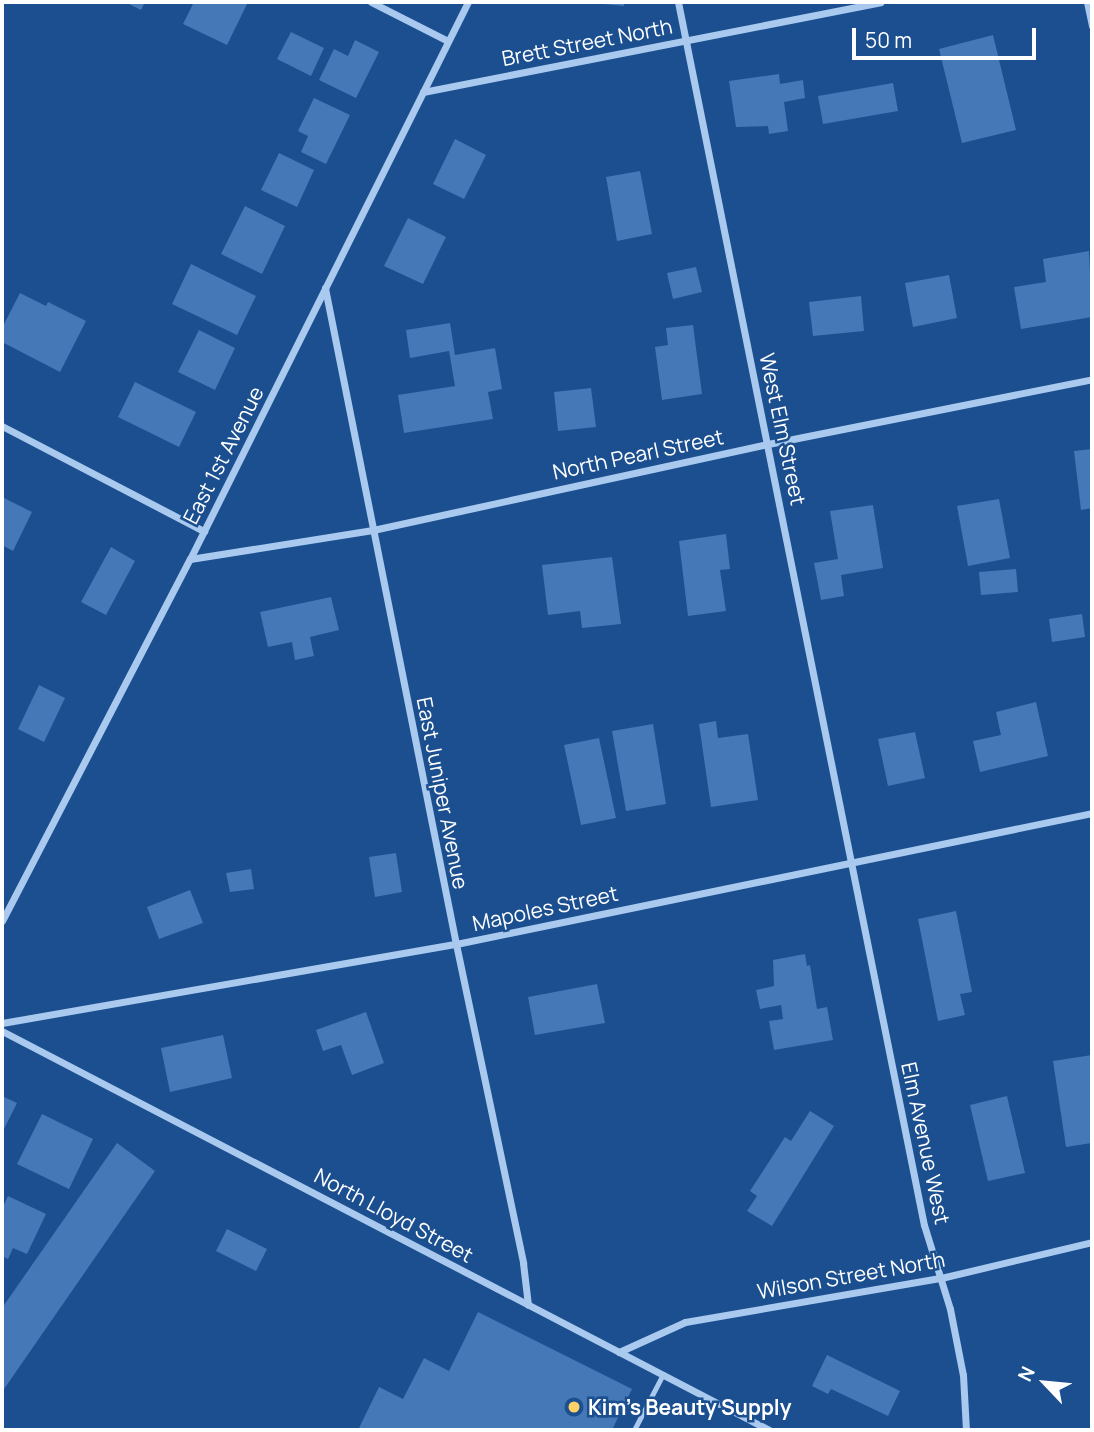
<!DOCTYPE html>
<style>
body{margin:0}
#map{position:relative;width:1094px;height:1432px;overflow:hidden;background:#1b4f8f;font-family:Manrope,sans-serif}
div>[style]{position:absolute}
.building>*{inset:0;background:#4478b7}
.lane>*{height:5px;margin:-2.5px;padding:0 2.5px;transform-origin:2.5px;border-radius:2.5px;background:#a9c9ee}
.street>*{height:7px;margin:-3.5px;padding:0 3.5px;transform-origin:3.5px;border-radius:3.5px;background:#a9c9ee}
.dots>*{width:19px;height:19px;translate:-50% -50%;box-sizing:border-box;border:4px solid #1b4f8f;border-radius:50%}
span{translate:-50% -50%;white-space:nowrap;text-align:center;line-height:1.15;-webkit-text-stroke:5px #1b4f8f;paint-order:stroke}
.street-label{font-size:21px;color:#fff}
.poi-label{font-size:21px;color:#fff;font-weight:700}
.left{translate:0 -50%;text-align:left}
.frame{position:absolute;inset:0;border:4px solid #fff;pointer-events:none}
.north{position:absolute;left:1010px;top:1348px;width:70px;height:70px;-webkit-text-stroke:5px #1b4f8f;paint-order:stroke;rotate:296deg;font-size:19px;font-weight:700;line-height:28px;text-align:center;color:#fff}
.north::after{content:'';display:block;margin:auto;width:24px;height:32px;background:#fff;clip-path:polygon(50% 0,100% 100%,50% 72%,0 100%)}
.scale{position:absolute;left:852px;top:28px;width:184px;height:32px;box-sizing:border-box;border:4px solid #fff;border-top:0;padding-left:9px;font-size:21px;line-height:24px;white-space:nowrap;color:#fff;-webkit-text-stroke:5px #1b4f8f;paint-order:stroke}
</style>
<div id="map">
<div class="building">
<i style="clip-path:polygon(125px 2px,145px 2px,141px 10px)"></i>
<i style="clip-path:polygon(194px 2px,248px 2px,227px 45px,183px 24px)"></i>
<i style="clip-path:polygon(582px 2px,624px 2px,624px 6px)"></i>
<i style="clip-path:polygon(291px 32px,324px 48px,311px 76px,277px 59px)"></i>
<i style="clip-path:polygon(993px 35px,1016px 130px,962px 143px,939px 49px)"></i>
<i style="clip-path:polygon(355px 40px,379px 52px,356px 98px,319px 80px,334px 49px,348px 56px)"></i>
<i style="clip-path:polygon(779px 74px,780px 84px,803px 80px,805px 98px,784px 102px,788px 131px,769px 134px,768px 126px,736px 127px,729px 81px)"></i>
<i style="clip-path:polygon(893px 83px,898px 111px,823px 124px,818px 96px)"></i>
<i style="clip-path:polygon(314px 98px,350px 115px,326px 164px,301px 152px,308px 136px,298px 131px)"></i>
<i style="clip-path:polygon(455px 139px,486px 155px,464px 199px,433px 184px)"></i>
<i style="clip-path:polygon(279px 153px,314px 170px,297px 207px,261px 190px)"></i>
<i style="clip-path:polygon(640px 171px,652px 234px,617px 241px,606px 177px)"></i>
<i style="clip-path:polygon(245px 206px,285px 226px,262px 274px,221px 254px)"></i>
<i style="clip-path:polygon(408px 218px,446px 237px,423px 284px,384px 266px)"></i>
<i style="clip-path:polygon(1089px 251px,1092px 317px,1021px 329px,1014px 287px,1046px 282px,1043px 259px)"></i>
<i style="clip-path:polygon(191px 264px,256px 296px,237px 335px,172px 304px)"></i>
<i style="clip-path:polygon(696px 267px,702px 292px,673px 299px,667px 273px)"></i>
<i style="clip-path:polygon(949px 275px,957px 318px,913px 327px,905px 283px)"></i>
<i style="clip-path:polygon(20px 293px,46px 306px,48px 302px,86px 321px,60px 372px,2px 342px,2px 328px)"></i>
<i style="clip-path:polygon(861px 296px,864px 331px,813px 336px,809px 302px)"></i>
<i style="clip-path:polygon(450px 323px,455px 355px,495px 348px,502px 389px,488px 392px,493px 419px,404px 433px,398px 395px,455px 386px,449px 351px,410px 358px,406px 330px)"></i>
<i style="clip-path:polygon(693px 325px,702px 394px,662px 400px,655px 347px,668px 345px,666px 328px)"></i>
<i style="clip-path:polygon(199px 330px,235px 348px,215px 390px,178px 372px)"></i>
<i style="clip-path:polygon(135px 382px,196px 412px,179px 447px,118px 417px)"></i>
<i style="clip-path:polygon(591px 388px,596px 427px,558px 431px,554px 392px)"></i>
<i style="clip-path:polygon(1092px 449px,1092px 508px,1081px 510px,1074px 451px)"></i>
<i style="clip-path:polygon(2px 497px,32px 512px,13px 551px,2px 545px)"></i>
<i style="clip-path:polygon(999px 499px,1010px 558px,968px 566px,957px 506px)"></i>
<i style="clip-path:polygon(873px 505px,883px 568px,841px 575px,844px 596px,821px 600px,814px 563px,838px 559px,830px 511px)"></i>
<i style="clip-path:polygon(726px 534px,730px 569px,720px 570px,726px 611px,688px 616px,679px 541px)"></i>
<i style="clip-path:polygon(111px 547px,135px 561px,106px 615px,81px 602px)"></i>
<i style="clip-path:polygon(612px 557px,621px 624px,582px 628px,580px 611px,548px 615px,542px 565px)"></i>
<i style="clip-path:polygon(1016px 569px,1018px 592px,981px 595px,979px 572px)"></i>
<i style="clip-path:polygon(331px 597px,339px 630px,310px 637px,314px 656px,295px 660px,292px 642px,268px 647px,260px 612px)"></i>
<i style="clip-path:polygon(1082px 614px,1085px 637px,1052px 642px,1049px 619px)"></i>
<i style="clip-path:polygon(39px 685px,65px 698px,44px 742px,18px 729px)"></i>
<i style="clip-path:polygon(1036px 702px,1048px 756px,980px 772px,973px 741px,1001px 735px,996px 712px)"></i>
<i style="clip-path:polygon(716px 721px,718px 738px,748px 734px,758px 800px,711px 807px,699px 724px)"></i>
<i style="clip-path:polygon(653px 724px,666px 804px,626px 811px,612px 731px)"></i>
<i style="clip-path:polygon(915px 732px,925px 778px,888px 786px,878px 739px)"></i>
<i style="clip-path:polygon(599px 738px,616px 818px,581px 825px,564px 745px)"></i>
<i style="clip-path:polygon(396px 853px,402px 892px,375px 897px,369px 857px)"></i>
<i style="clip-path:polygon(251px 869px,254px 889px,230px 892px,226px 873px)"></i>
<i style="clip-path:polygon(190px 890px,203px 923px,159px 939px,147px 907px)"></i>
<i style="clip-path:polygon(956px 911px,972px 992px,960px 994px,965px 1015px,938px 1021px,918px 919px)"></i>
<i style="clip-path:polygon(805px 954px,807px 966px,810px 965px,817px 1009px,827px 1007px,833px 1040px,774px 1050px,769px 1021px,783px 1019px,781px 1005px,760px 1009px,756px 990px,774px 986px,773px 960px)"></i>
<i style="clip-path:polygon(597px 984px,605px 1023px,535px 1035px,528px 997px)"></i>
<i style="clip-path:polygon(366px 1012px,384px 1063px,352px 1075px,341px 1045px,323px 1051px,316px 1030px)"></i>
<i style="clip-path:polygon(223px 1035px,232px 1078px,170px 1092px,161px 1048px)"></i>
<i style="clip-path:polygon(1092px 1055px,1092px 1143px,1066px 1147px,1053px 1061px)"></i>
<i style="clip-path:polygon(2px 1096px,17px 1103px,2px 1133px)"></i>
<i style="clip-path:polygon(1007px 1096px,1025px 1173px,988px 1181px,970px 1105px)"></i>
<i style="clip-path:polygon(810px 1111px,834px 1126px,772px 1226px,747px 1211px,757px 1196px,750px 1191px,785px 1137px,791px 1141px)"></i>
<i style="clip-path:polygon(42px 1114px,93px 1139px,69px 1189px,17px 1164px)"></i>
<i style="clip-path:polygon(117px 1143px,155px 1171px,2px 1392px,2px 1308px)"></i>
<i style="clip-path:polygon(8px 1196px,46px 1214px,27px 1254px,13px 1248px,8px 1259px,2px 1256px,2px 1209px)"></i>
<i style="clip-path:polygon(227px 1229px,267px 1249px,256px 1271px,216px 1251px)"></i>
<i style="clip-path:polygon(478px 1312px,632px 1389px,612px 1430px,365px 1430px,359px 1428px,379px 1387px,403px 1399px,424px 1358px,449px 1371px)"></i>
<i style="clip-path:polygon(827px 1355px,900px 1391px,888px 1416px,831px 1389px,828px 1394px,812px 1386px)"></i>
</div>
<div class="lane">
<i style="left:634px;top:1430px;width:63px;rotate:-62.6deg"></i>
</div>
<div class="street">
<i style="left:371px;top:2px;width:86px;rotate:26.9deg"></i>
<i style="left:678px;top:2px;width:1247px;rotate:78.63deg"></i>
<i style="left:924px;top:1225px;width:88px;rotate:72.8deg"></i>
<i style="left:950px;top:1309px;width:67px;rotate:78.9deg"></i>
<i style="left:963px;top:1375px;width:55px;rotate:86.9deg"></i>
<i style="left:1087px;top:2px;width:25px;rotate:78deg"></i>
<i style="left:423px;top:92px;width:466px;rotate:-11.1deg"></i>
<i style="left:325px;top:288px;width:669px;rotate:78.71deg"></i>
<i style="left:456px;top:944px;width:326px;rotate:78.1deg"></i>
<i style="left:523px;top:1263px;width:42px;rotate:83.2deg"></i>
<i style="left:2px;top:426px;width:228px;rotate:27.5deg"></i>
<i style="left:190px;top:559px;width:185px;rotate:-9deg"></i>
<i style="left:373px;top:530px;width:404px;rotate:-12.3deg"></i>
<i style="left:768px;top:444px;width:330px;rotate:-11.3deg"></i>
<i style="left:2px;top:921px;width:408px;rotate:-62.6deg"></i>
<i style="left:190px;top:559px;width:623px;rotate:-63.48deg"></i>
<i style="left:2px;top:1023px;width:461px;rotate:-9.9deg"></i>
<i style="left:456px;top:944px;width:649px;rotate:-11.64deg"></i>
<i style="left:2px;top:1031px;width:865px;rotate:27.48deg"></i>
<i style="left:619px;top:1352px;width:72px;rotate:-24.4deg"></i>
<i style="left:685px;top:1322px;width:260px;rotate:-9.8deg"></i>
<i style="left:941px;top:1278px;width:155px;rotate:-13.4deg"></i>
</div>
<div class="dots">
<i style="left:574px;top:1407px;background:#ffd166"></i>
</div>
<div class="street-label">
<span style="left:587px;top:42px;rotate:-11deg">Brett Street North</span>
<span style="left:783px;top:429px;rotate:78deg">West Elm Street</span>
<span style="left:638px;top:454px;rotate:-12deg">North Pearl Street</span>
<span style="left:223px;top:455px;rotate:-63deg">East 1st Avenue</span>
<span style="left:443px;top:793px;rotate:79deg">East Juniper Avenue</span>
<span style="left:545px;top:908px;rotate:-12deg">Mapoles Street</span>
<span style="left:926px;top:1143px;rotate:78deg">Elm Avenue West</span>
<span style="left:394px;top:1215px;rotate:28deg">North Lloyd Street</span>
<span style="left:851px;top:1275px;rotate:-10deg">Wilson Street North</span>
</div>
<div class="poi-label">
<span class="left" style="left:588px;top:1407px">Kim's Beauty Supply</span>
</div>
<div class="frame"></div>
<div class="north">N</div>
<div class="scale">50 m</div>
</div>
